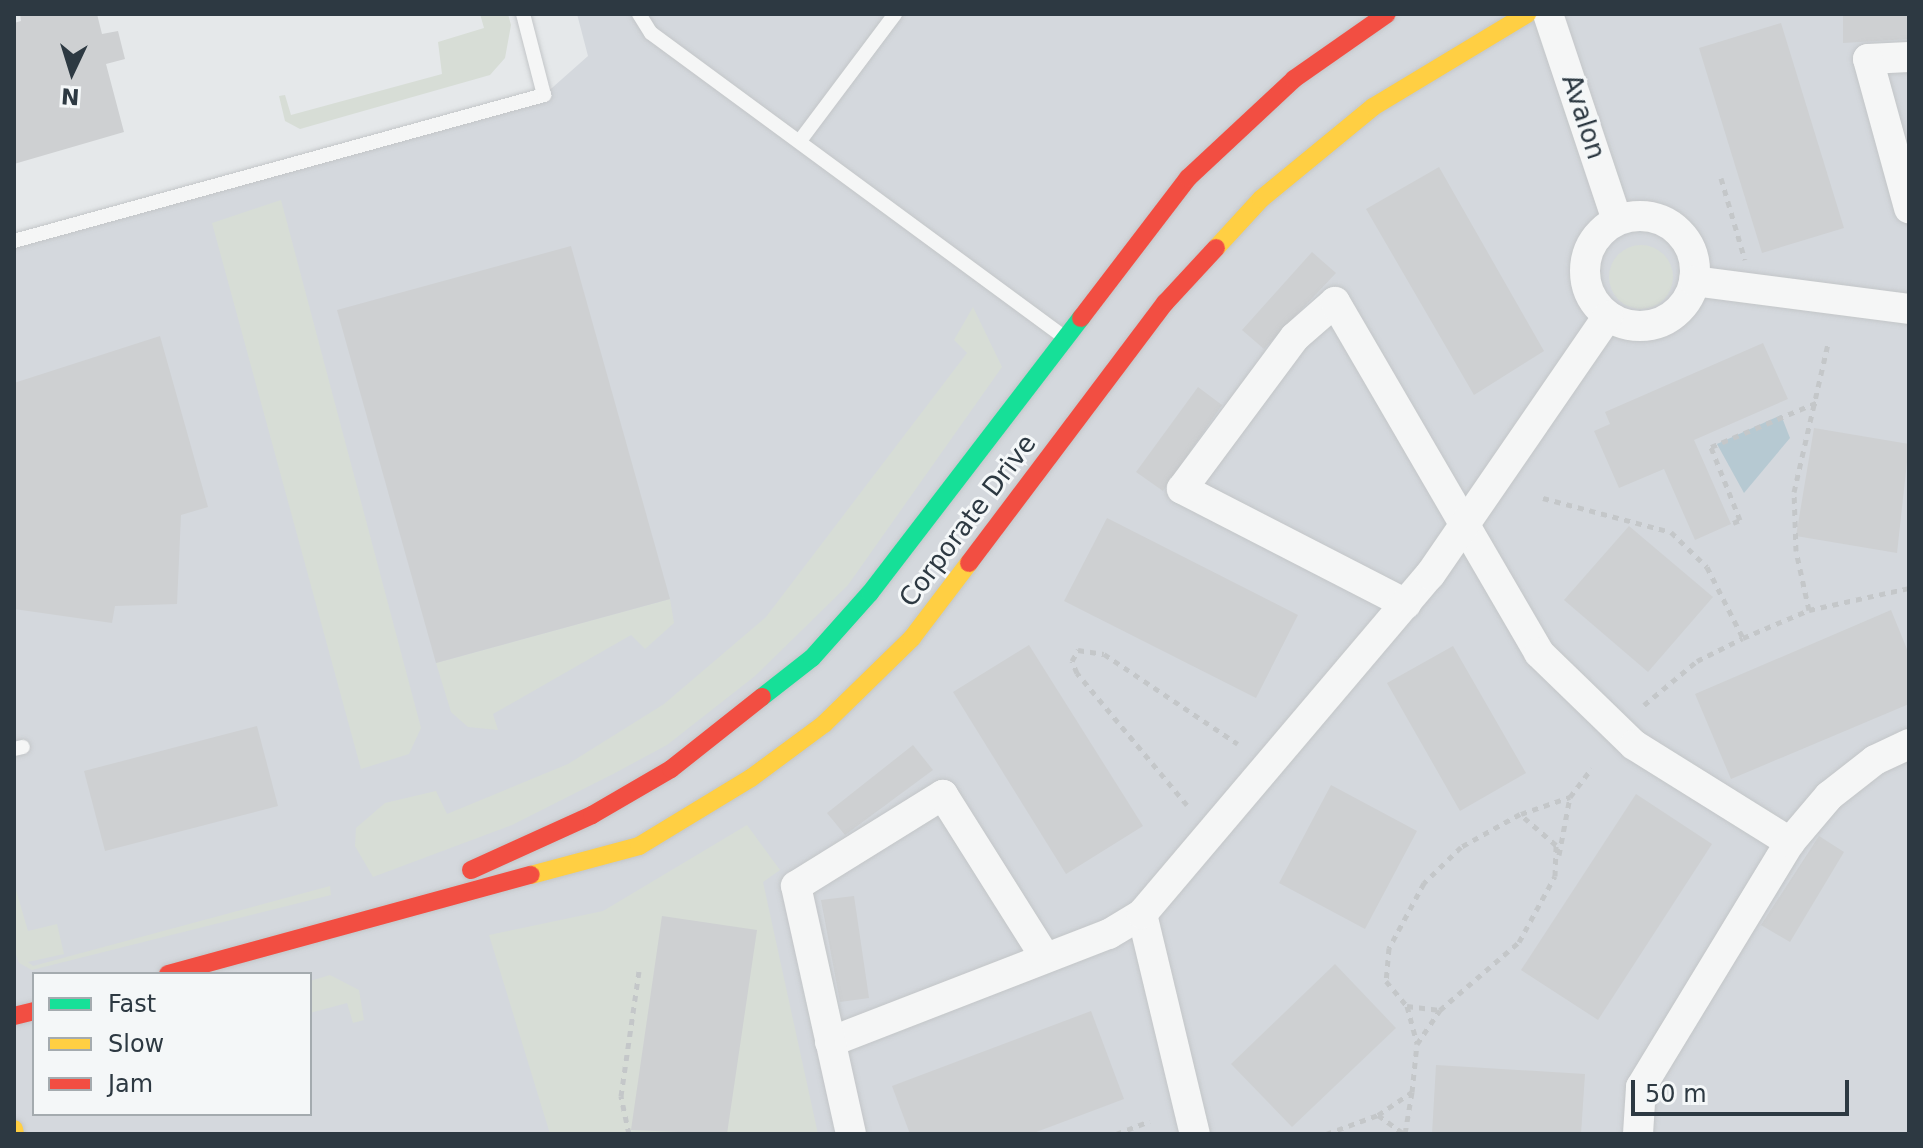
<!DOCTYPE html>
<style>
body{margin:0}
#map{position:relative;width:1923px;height:1148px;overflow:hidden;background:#e5e8ea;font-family:"DejaVu Sans",sans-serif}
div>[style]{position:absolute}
.built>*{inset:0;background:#d4d8dd}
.green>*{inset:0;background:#d7ddd6}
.round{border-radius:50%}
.water>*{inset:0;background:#b6c9d2}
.building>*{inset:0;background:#ced0d2}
.path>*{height:5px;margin-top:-2.5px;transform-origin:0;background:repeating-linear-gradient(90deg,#c4c7c9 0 6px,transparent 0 12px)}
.roads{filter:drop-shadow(0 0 2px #c3c6c8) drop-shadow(0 0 2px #c3c6c8)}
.lane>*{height:14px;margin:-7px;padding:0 7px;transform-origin:7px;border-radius:7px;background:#f5f6f6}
.street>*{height:30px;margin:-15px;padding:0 15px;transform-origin:15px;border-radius:15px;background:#f5f6f6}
.street>.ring{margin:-15px;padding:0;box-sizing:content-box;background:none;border:30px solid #f5f6f6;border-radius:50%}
.fast>*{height:18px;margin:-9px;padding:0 9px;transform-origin:9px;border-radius:9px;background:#16e098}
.slow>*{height:18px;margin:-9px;padding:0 9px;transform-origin:9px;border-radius:9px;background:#ffcf43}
.jam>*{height:18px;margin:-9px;padding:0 9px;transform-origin:9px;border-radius:9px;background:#f24e42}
span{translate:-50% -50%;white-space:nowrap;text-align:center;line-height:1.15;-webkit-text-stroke:6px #f4f7f8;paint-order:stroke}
.street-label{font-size:26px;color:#2d3942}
.frame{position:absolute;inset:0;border:16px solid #2d3942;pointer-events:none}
.legend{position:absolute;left:32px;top:972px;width:280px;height:144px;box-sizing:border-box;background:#f4f7f8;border:2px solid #a4abaf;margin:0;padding:10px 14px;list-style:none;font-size:24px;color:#2d3942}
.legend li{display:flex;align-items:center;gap:16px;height:40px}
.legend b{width:40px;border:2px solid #a4abaf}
.north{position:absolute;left:32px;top:32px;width:80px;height:80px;-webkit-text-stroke:6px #f4f7f8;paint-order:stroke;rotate:184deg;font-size:22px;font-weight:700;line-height:32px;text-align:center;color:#2d3942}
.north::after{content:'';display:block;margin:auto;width:28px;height:36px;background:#2d3942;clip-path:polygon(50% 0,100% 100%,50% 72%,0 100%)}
.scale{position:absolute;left:1631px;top:1080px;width:218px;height:36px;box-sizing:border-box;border:4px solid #2d3942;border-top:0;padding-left:10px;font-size:24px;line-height:28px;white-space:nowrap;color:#2d3942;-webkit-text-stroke:6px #f4f7f8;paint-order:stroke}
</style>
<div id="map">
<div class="built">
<i style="clip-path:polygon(evenodd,577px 14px,1909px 14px,1909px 1134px,14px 1134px,14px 241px,544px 95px,588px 56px,577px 14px,34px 974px,310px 974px,310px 1114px,34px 1114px,34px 974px)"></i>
</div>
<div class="green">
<i style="clip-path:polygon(480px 14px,508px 14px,511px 25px,505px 58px,490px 75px,300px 129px,285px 121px,279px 96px,285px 95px,291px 115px,442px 74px,438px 42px,484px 28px)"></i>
<i style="clip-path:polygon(281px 200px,421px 728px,409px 754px,361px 769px,212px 223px)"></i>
<i class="round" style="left:1609px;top:245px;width:64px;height:64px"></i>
<i style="clip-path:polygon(973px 307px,1002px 367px,848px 585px,755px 676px,667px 745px,613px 774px,512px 825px,373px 877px,355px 846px,356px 828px,385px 803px,436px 791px,447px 814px,568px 764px,664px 704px,766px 617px,967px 353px,954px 340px)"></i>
<i style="clip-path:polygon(670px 599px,674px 623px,645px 649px,631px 635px,493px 714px,498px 730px,468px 727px,451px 712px,436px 663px)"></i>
<i style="clip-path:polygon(747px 825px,780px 870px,763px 882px,818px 1134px,550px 1134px,489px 935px,603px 911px)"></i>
<i style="clip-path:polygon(14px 883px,28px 931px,57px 924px,64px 954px,28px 962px,33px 966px,330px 886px,331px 895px,32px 970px,19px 963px,14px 949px)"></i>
<i style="clip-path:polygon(330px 975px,359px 990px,364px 1020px,353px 1023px,347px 1003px,310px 1013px,310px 981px)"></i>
</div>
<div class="water">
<i style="clip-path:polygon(1781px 415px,1790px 438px,1744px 493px,1717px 444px)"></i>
</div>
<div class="building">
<i style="clip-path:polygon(20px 14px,97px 14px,102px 34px,118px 31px,125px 59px,106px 64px,124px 132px,14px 164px,14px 23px,21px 21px)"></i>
<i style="clip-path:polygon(1843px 14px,1909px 14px,1909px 39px,1843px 43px)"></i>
<i style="clip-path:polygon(1781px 23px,1844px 228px,1762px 253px,1699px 48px)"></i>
<i style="clip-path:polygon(1439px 167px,1544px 351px,1474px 395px,1366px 209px)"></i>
<i style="clip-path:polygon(571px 246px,670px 599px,436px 663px,337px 310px)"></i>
<i style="clip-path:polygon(1312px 252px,1336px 273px,1264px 349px,1242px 330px)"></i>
<i style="clip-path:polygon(160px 336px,208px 507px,181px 515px,177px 604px,115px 606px,112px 623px,14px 609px,14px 383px)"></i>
<i style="clip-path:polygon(1763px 343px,1788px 399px,1694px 440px,1731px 524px,1695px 540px,1664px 469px,1619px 488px,1594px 431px,1610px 424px,1605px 412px)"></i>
<i style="clip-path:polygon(1198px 387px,1222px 405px,1163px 491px,1136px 472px)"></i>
<i style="clip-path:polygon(1814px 428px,1909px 444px,1897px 553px,1796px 536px)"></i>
<i style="clip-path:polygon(1107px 518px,1298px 615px,1256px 698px,1064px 601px)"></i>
<i style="clip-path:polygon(1629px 526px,1713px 597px,1648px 672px,1564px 600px)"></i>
<i style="clip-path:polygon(1891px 610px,1909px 654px,1909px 704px,1731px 779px,1695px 694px)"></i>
<i style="clip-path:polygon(1029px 645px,1143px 826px,1066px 874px,953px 692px)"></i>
<i style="clip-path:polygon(1453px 646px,1526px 773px,1460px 811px,1387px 683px)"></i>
<i style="clip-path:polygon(257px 726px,278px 806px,105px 851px,84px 771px)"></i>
<i style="clip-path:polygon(913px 745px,933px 770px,845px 835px,827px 813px)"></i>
<i style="clip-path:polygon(1331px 785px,1417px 831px,1365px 929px,1279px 883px)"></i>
<i style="clip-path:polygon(1636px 794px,1712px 844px,1598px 1020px,1521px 970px)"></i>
<i style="clip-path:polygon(1819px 836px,1844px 852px,1790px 942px,1761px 925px)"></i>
<i style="clip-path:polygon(854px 896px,869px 998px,840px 1002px,821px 900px)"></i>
<i style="clip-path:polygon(662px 916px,757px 930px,727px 1134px,631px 1130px)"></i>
<i style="clip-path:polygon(1335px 964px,1396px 1028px,1292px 1127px,1231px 1064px)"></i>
<i style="clip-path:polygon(1091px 1011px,1124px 1099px,1031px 1134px,910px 1134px,892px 1086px)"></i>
<i style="clip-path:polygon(1436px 1065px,1585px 1074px,1581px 1134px,1432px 1134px)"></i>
</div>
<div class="path">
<i style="left:1721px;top:178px;width:85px;rotate:73.7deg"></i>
<i style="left:1543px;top:498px;width:132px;rotate:14.9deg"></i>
<i style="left:1671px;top:532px;width:50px;rotate:44.2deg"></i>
<i style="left:1707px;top:567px;width:80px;rotate:63.1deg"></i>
<i style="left:1733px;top:523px;width:8px;rotate:-23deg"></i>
<i style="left:1740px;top:520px;width:79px;rotate:-111.7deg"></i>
<i style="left:1711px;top:447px;width:116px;rotate:-22.8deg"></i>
<i style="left:1809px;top:610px;width:60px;rotate:-102.4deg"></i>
<i style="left:1796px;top:551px;width:59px;rotate:-91.9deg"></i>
<i style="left:1794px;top:492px;width:152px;rotate:-77.1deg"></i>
<i style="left:1644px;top:705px;width:69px;rotate:-39.7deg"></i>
<i style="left:1697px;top:661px;width:51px;rotate:-26.6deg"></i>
<i style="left:1743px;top:638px;width:72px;rotate:-23deg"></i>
<i style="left:1809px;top:610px;width:102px;rotate:-12.4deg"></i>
<i style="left:1187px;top:805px;width:172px;rotate:-129.8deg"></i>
<i style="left:1077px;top:673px;width:13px;rotate:-113deg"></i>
<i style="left:1072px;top:661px;width:13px;rotate:-61deg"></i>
<i style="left:1078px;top:650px;width:26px;rotate:9deg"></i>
<i style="left:1104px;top:654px;width:161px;rotate:33.9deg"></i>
<i style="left:1521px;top:814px;width:52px;rotate:-19.1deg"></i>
<i style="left:1559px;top:855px;width:59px;rotate:-79.3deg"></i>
<i style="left:1570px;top:797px;width:36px;rotate:-53deg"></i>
<i style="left:1407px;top:1006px;width:33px;rotate:7deg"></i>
<i style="left:1412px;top:1092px;width:48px;rotate:-84.1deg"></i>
<i style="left:1417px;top:1044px;width:41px;rotate:-55.9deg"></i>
<i style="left:1440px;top:1010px;width:104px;rotate:-40.7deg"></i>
<i style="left:1519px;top:942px;width:75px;rotate:-61.4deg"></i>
<i style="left:1555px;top:876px;width:31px;rotate:-88deg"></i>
<i style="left:1556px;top:845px;width:48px;rotate:-139.3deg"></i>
<i style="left:1520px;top:814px;width:68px;rotate:150.8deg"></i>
<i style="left:1461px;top:847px;width:52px;rotate:135.8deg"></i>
<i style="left:1424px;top:883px;width:74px;rotate:118.3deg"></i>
<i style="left:1389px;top:948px;width:33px;rotate:95deg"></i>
<i style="left:1386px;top:981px;width:33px;rotate:50deg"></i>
<i style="left:1407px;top:1006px;width:39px;rotate:75deg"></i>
<i style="left:1378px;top:1115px;width:41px;rotate:-34.1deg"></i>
<i style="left:1412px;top:1092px;width:43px;rotate:99.5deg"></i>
<i style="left:629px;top:1134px;width:39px;rotate:-102deg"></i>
<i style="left:621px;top:1096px;width:126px;rotate:-81.8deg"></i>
<i style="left:1116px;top:1134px;width:36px;rotate:-21deg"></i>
<i style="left:1326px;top:1134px;width:55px;rotate:-20.1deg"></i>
<i style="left:1378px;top:1115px;width:32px;rotate:36deg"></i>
</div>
<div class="roads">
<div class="lane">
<i style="left:639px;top:14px;width:22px;rotate:58deg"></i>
<i style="left:651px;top:33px;width:513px;rotate:36.36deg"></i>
<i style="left:802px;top:138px;width:155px;rotate:-53.1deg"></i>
<i style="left:14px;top:241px;width:550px;rotate:-15.4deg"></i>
<i style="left:544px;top:95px;width:84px;rotate:-104.5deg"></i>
<i style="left:14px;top:749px;width:9px;rotate:-13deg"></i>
</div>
<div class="street">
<i style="left:1548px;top:14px;width:217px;rotate:71.5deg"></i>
<i style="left:1909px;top:57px;width:41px;rotate:177.2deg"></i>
<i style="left:1868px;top:59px;width:155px;rotate:74.6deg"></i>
<i class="ring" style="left:1585px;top:216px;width:80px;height:80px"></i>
<i style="left:1694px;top:281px;width:217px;rotate:7.4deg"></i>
<i style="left:1406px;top:604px;width:252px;rotate:-152.8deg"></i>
<i style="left:1182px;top:489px;width:189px;rotate:-53.4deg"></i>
<i style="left:1295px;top:337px;width:53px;rotate:-41.2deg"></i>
<i style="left:1335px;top:302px;width:406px;rotate:59.8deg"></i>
<i style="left:1539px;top:653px;width:132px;rotate:44.1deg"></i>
<i style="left:1634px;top:745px;width:184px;rotate:31.9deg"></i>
<i style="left:1142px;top:914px;width:226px;rotate:76.5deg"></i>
<i style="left:830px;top:1042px;width:299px;rotate:-21.2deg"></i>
<i style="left:1109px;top:934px;width:39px;rotate:-31deg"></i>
<i style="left:1142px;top:914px;width:445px;rotate:-49.7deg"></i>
<i style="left:1430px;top:575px;width:314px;rotate:-55.5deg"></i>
<i style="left:851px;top:1134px;width:254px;rotate:-102.5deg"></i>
<i style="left:796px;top:886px;width:173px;rotate:-31.8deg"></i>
<i style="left:943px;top:795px;width:191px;rotate:57.8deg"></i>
<i style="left:1638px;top:1134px;width:47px;rotate:-86.3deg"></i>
<i style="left:1641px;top:1087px;width:287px;rotate:-58.7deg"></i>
<i style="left:1790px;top:842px;width:60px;rotate:-49.7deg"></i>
<i style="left:1829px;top:796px;width:58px;rotate:-38deg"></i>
<i style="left:1875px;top:760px;width:38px;rotate:-25deg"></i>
</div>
<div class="fast">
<i style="left:762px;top:697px;width:63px;rotate:-38deg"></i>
<i style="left:812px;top:658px;width:87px;rotate:-48.3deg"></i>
<i style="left:870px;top:593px;width:347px;rotate:-52.5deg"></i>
</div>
<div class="slow">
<i style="left:1216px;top:248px;width:67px;rotate:-47.4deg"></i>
<i style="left:1261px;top:199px;width:145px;rotate:-39.4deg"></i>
<i style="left:1373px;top:107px;width:180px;rotate:-31.1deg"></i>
<i style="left:531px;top:875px;width:112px;rotate:-15deg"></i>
<i style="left:639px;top:846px;width:131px;rotate:-31.3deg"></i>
<i style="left:751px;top:778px;width:91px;rotate:-36.5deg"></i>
<i style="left:824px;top:724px;width:123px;rotate:-44.3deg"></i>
<i style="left:912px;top:638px;width:94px;rotate:-52.8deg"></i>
<i style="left:14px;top:1129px;width:5px;rotate:79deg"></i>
</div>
<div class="jam">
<i style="left:1081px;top:318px;width:176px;rotate:-52.6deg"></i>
<i style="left:1188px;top:178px;width:145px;rotate:-43deg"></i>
<i style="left:1294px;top:79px;width:113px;rotate:-35deg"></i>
<i style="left:969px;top:563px;width:326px;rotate:-53deg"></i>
<i style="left:1165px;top:303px;width:75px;rotate:-47.2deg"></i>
<i style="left:471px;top:870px;width:133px;rotate:-24.4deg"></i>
<i style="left:592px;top:815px;width:91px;rotate:-30.2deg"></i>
<i style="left:671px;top:769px;width:116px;rotate:-38.4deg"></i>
<i style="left:168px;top:974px;width:376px;rotate:-15.3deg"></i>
<i style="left:14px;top:1016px;width:21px;rotate:-14deg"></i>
</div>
</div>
<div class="street-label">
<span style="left:1583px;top:117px;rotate:72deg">Avalon</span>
<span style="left:968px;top:521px;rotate:-53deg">Corporate Drive</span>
</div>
<div class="frame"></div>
<ul class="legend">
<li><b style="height:10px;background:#16e098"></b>Fast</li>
<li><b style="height:10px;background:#ffcf43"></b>Slow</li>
<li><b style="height:10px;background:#f24e42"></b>Jam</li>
</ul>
<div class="north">N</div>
<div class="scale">50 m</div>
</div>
